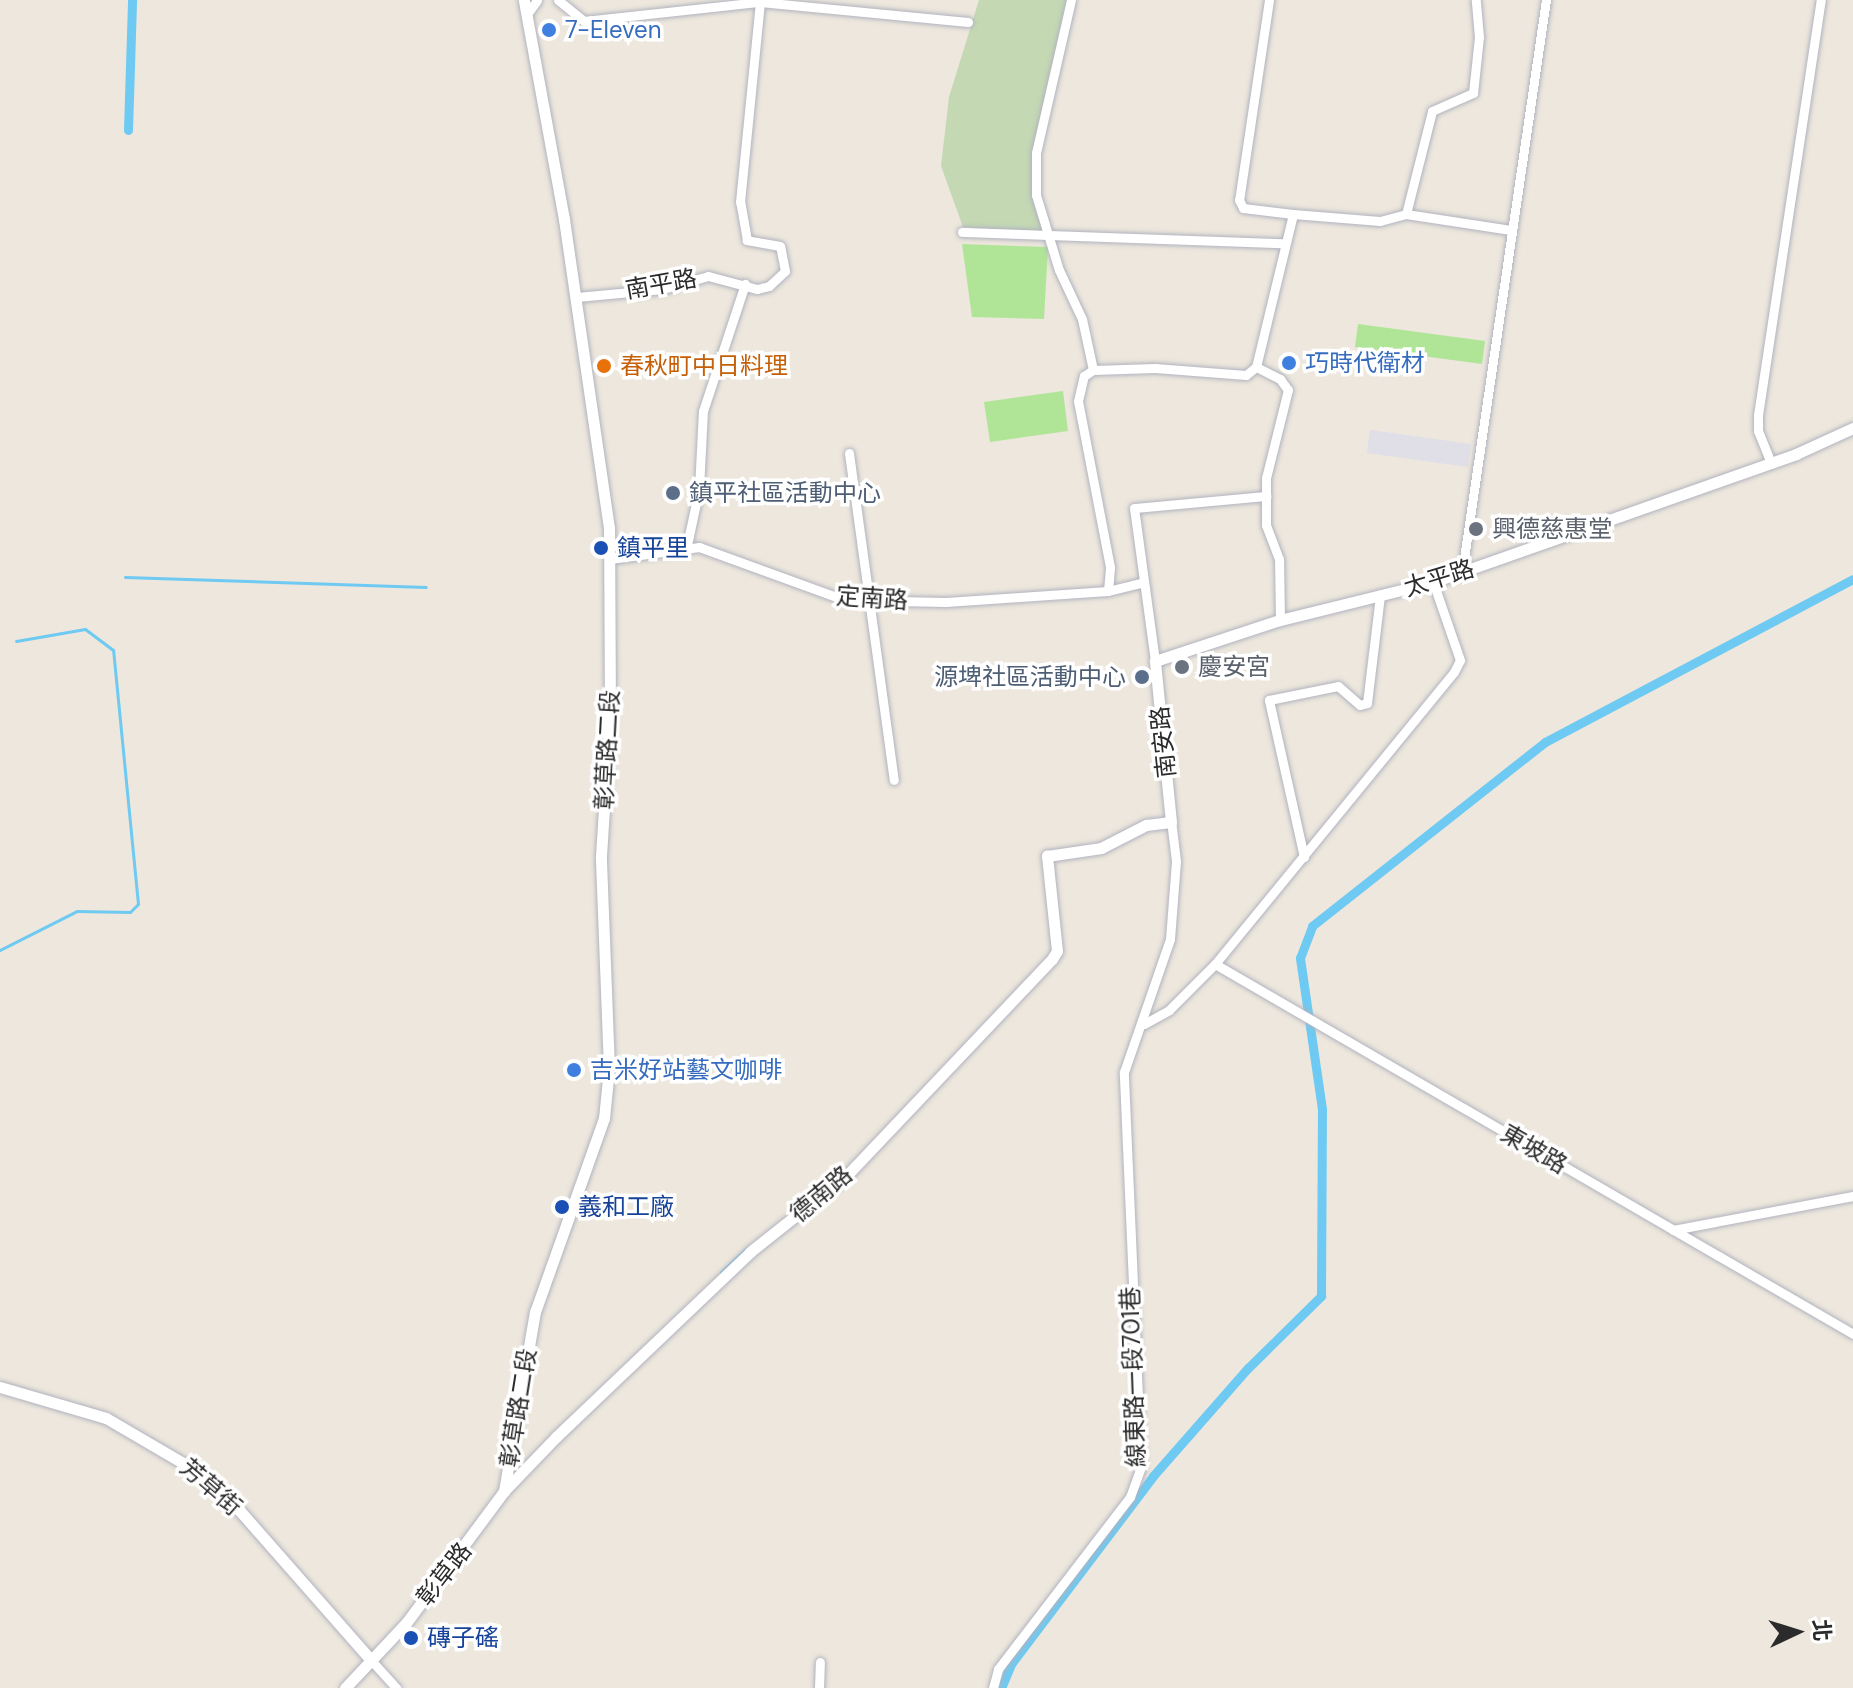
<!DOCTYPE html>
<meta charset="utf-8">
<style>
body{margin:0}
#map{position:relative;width:1853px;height:1688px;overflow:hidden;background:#ede7dd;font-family:"DM Sans","Noto Sans TC",sans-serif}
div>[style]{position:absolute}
.industrial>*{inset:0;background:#e0dee6}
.green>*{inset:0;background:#b0e598}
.cemetery>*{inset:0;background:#c4d8b4}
.stream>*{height:3px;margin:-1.5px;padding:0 1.5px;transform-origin:1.5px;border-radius:1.5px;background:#6ecaf2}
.canal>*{height:9px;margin:-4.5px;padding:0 4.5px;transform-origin:4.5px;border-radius:4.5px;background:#6ecaf2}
.roads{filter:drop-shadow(0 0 2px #b1b3bf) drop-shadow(0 0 2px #b1b3bf)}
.minor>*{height:9px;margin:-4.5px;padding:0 4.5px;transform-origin:4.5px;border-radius:4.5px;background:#fff}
.tertiary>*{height:11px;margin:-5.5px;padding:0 5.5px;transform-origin:5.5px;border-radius:5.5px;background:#fff}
.dots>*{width:22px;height:22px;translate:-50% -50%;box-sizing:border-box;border:4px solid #fff;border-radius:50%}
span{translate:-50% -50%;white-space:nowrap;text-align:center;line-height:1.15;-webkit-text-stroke:7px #fff;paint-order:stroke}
.shop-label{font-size:24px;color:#366cbe}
.left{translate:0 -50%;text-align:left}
.street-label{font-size:24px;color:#2b2b2b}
.food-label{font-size:24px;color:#c56008}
.service-label{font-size:24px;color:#4e5e75}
.right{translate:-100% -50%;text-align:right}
.worship-label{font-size:24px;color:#5b616d}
.transit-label{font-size:24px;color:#164399}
.north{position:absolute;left:1757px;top:1592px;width:80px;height:80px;-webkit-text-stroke:6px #fff;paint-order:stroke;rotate:86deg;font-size:22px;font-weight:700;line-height:32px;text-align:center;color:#2b2b2b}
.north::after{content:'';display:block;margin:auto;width:28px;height:36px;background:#2b2b2b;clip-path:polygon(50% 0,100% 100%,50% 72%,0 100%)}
</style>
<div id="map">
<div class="industrial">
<i style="clip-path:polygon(1370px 430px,1471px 444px,1468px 467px,1367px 453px)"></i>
</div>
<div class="green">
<i style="clip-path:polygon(962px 244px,1048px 247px,1044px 319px,972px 317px)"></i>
<i style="clip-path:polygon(1358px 324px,1485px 341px,1482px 364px,1355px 347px)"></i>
<i style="clip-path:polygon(1063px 391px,1068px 431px,990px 442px,984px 402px)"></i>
</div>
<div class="cemetery">
<i style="clip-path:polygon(979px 0,1074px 0,1048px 100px,1036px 182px,1047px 233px,963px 227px,941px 166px,949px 97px)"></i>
</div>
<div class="stream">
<i style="left:125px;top:577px;width:301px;rotate:1.9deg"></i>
<i style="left:0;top:950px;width:86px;rotate:-26.9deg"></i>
<i style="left:77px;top:911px;width:53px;rotate:1.1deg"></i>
<i style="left:130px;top:912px;width:11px;rotate:-45deg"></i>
<i style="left:138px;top:904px;width:255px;rotate:-95.6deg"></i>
<i style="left:113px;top:650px;width:35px;rotate:-143deg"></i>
<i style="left:85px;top:629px;width:70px;rotate:170.1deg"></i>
<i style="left:721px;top:1272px;width:35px;rotate:-43deg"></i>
</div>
<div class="canal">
<i style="left:128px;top:130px;width:130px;rotate:-88.2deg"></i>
<i style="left:1001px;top:1688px;width:26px;rotate:-67deg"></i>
<i style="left:1011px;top:1664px;width:236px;rotate:-52.9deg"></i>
<i style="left:1153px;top:1476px;width:144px;rotate:-48.7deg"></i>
<i style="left:1248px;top:1368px;width:103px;rotate:-44.6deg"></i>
<i style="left:1321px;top:1296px;width:187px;rotate:-89.7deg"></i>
<i style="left:1322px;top:1109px;width:153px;rotate:-98.3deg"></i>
<i style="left:1300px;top:958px;width:34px;rotate:-69deg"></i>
<i style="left:1312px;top:926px;width:297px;rotate:-38.3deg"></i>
<i style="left:1545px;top:742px;width:348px;rotate:-27.9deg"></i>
</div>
<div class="roads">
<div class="minor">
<i style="left:558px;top:0;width:33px;rotate:39deg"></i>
<i style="left:584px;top:21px;width:177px;rotate:-6.2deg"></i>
<i style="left:760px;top:2px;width:209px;rotate:5.5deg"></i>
<i style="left:1071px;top:0;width:157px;rotate:102.9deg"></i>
<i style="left:1036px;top:153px;width:42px;rotate:90deg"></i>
<i style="left:1036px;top:195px;width:78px;rotate:73deg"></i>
<i style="left:1059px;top:270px;width:54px;rotate:64.9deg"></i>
<i style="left:1082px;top:319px;width:52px;rotate:77.8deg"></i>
<i style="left:1269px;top:0;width:202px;rotate:98.5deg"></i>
<i style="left:1239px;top:200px;width:9px;rotate:63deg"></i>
<i style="left:1243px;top:208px;width:50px;rotate:6.8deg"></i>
<i style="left:527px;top:14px;width:17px;rotate:-54deg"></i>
<i style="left:1406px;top:214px;width:106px;rotate:-75.8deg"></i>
<i style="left:1432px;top:111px;width:45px;rotate:-23.7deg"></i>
<i style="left:1473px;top:93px;width:56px;rotate:-83.9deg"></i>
<i style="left:1479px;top:37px;width:37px;rotate:-95deg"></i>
<i style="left:962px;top:232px;width:323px;rotate:2deg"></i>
<i style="left:577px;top:297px;width:86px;rotate:-5.3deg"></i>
<i style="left:663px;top:289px;width:47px;rotate:-16.1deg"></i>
<i style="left:708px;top:276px;width:51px;rotate:14.9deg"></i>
<i style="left:757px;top:289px;width:12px;rotate:-14deg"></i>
<i style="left:769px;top:286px;width:22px;rotate:-43deg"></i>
<i style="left:785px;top:271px;width:25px;rotate:-101deg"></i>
<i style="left:780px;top:246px;width:34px;rotate:-170deg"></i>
<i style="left:747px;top:240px;width:39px;rotate:-100deg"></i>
<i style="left:740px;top:202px;width:203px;rotate:-84.3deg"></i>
<i style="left:849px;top:453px;width:330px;rotate:82.2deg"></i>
<i style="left:1771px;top:463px;width:35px;rotate:-112deg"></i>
<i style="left:1758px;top:431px;width:16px;rotate:-90deg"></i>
<i style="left:1758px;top:415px;width:420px;rotate:-81.4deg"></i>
<i style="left:687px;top:545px;width:57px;rotate:-77.9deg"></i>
<i style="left:699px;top:489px;width:78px;rotate:-87.1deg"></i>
<i style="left:703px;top:411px;width:134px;rotate:-71.7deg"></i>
<i style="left:610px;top:559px;width:90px;rotate:-7.7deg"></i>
<i style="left:699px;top:547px;width:155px;rotate:20deg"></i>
<i style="left:845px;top:600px;width:101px;rotate:1.1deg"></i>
<i style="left:946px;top:602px;width:162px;rotate:-3.9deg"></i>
<i style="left:1108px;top:591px;width:36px;rotate:-14deg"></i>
<i style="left:1462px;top:572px;width:578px;rotate:-81.65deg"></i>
<i style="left:1108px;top:591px;width:24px;rotate:-85deg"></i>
<i style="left:1110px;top:567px;width:169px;rotate:-100.9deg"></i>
<i style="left:1078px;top:401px;width:26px;rotate:-77deg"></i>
<i style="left:1084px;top:376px;width:11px;rotate:-34deg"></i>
<i style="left:1093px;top:370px;width:62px;rotate:-1.8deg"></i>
<i style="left:1155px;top:368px;width:91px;rotate:4.4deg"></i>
<i style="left:1246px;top:375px;width:13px;rotate:-39deg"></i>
<i style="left:1280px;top:620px;width:61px;rotate:-90.9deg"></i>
<i style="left:1279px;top:559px;width:36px;rotate:-111deg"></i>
<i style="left:1266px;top:525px;width:47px;rotate:-90deg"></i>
<i style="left:1266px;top:478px;width:91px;rotate:-76deg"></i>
<i style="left:1288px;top:390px;width:14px;rotate:-126deg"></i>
<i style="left:1280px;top:379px;width:27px;rotate:-153deg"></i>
<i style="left:1256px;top:367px;width:157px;rotate:-76.4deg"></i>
<i style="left:1293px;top:214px;width:87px;rotate:4.6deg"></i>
<i style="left:1380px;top:221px;width:27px;rotate:-15deg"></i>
<i style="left:1406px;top:214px;width:106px;rotate:8.7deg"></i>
<i style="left:1155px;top:661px;width:154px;rotate:-97.8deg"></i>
<i style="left:1134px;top:508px;width:133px;rotate:-5.2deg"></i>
<i style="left:1304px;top:857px;width:161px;rotate:-102.6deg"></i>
<i style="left:1269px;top:700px;width:70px;rotate:-11.5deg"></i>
<i style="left:1338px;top:686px;width:29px;rotate:41deg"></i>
<i style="left:1360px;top:705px;width:7px;rotate:-16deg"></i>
<i style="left:1367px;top:703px;width:109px;rotate:-83.1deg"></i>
<i style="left:1215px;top:964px;width:738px;rotate:30.11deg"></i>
<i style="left:1144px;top:1024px;width:29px;rotate:-29deg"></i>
<i style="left:1169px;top:1010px;width:65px;rotate:-45deg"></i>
<i style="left:1215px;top:964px;width:377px;rotate:-50.7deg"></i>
<i style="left:1454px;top:672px;width:13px;rotate:-63deg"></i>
<i style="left:1460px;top:660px;width:83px;rotate:-109.1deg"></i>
<i style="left:1673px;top:1230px;width:183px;rotate:-10.7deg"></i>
<i style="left:371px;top:1660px;width:38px;rotate:48deg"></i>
<i style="left:819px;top:1688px;width:26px;rotate:-88deg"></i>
<i style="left:993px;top:1688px;width:20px;rotate:-75deg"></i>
<i style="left:998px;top:1669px;width:217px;rotate:-52.5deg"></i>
<i style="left:1130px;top:1497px;width:32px;rotate:-70deg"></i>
<i style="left:1141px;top:1467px;width:395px;rotate:-92.5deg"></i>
<i style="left:1124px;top:1072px;width:141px;rotate:-70.9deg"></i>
<i style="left:1170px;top:939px;width:78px;rotate:-85.6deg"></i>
<i style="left:1176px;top:861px;width:39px;rotate:-97deg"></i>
</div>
<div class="tertiary">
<i style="left:0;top:1387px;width:110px;rotate:16.3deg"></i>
<i style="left:106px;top:1418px;width:103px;rotate:30.3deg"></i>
<i style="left:195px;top:1470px;width:61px;rotate:42.3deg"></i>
<i style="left:240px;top:1511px;width:198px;rotate:48.7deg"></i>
<i style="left:504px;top:1491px;width:182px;rotate:-80.2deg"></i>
<i style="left:535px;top:1312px;width:206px;rotate:-70.4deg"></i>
<i style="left:604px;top:1118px;width:49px;rotate:-84.2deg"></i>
<i style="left:609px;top:1069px;width:213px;rotate:-92.2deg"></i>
<i style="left:601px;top:856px;width:144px;rotate:-86.4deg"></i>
<i style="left:610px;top:712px;width:184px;rotate:-90.3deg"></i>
<i style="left:609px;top:528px;width:312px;rotate:-98.3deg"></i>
<i style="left:564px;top:219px;width:223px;rotate:-100.4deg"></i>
<i style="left:345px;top:1688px;width:89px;rotate:-46.8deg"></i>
<i style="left:406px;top:1623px;width:164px;rotate:-53.4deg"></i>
<i style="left:504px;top:1491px;width:75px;rotate:-46.1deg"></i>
<i style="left:556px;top:1437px;width:268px;rotate:-43.6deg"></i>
<i style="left:750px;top:1252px;width:125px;rotate:-38.5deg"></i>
<i style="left:848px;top:1174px;width:296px;rotate:-46.5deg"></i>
<i style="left:1052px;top:959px;width:9px;rotate:-58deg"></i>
<i style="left:1057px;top:951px;width:96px;rotate:-96deg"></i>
<i style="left:1047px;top:856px;width:55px;rotate:-8.4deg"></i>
<i style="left:1101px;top:848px;width:51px;rotate:-27.1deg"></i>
<i style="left:1146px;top:825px;width:25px;rotate:-7deg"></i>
<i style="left:1171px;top:822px;width:162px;rotate:-95.7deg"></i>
<i style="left:1155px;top:661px;width:132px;rotate:-18.2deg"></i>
<i style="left:1280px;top:620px;width:158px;rotate:-13.9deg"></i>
<i style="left:1433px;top:582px;width:385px;rotate:-19.4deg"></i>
<i style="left:1796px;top:454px;width:63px;rotate:-24.5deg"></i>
</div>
</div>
<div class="dots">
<i style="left:549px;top:30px;background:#3f7fe0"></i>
<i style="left:1289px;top:363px;background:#3f7fe0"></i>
<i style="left:604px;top:366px;background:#e8710a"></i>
<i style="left:673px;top:493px;background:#5c6f8a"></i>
<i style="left:1476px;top:529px;background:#6b7280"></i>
<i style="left:601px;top:548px;background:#1a4fb4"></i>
<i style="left:1182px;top:667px;background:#6b7280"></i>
<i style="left:1142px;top:677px;background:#5c6f8a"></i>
<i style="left:574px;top:1070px;background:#3f7fe0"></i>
<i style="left:562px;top:1207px;background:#1a4fb4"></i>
<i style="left:411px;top:1638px;background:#1a4fb4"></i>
</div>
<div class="shop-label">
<span class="left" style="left:565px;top:30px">7-Eleven</span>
<span class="left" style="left:1305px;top:363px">巧時代衛材</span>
<span class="left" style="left:590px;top:1070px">吉米好站藝文咖啡</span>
</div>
<div class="street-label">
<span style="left:661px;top:284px;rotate:-10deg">南平路</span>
<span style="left:1439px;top:578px;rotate:-17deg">太平路</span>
<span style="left:872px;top:598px;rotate:4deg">定南路</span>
<span style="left:1163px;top:742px;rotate:-96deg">南安路</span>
<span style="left:607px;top:750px;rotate:-87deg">彰草路二段</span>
<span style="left:1534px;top:1149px;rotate:30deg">東坡路</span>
<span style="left:821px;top:1194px;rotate:-40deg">德南路</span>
<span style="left:1133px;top:1377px;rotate:-92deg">線東路一段701巷</span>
<span style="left:518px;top:1408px;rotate:-81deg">彰草路二段</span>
<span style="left:211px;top:1487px;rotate:41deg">芳草街</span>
<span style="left:444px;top:1574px;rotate:-52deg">彰草路</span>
</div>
<div class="food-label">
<span class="left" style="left:620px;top:366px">春秋町中日料理</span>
</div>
<div class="service-label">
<span class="left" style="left:689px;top:493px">鎮平社區活動中心</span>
<span class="right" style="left:1126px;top:677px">源埤社區活動中心</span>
</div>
<div class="worship-label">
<span class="left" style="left:1492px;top:529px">興德慈惠堂</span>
<span class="left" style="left:1198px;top:667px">慶安宮</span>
</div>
<div class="transit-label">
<span class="left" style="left:617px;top:548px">鎮平里</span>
<span class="left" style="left:578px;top:1207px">義和工廠</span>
<span class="left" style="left:427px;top:1638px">磚子磘</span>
</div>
<div class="north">北</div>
</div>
